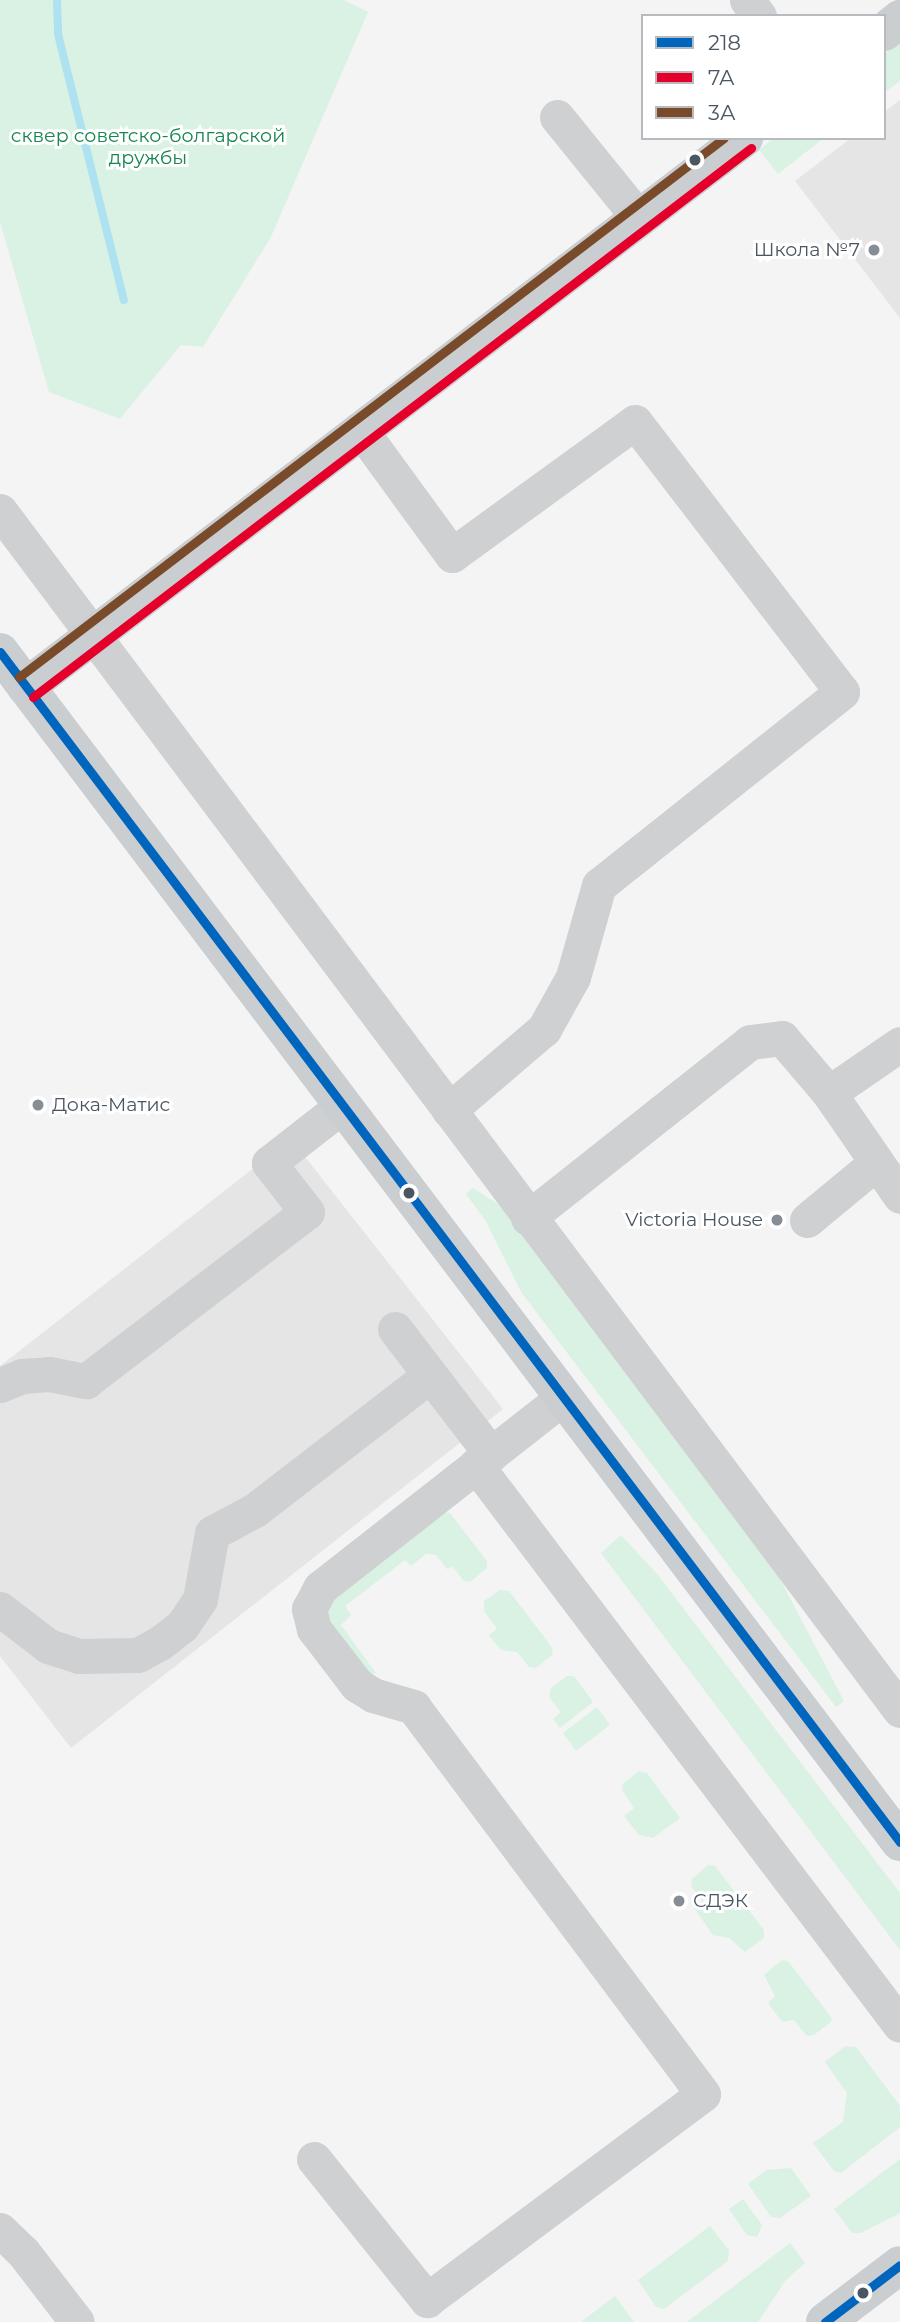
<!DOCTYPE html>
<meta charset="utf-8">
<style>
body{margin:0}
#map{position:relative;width:900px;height:2322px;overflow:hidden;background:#f4f4f4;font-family:Montserrat,sans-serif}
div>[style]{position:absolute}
.education>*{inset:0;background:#e6e5e6}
.green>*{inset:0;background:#d9f2e3}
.stream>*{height:8px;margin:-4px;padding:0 4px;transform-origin:4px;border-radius:4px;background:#aee2f0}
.minor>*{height:35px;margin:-17.5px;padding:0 17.5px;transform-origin:17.5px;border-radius:17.5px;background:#ced0d2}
.major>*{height:38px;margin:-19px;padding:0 19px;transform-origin:19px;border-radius:19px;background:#caced1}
.bus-1>*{height:9px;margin:-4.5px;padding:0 4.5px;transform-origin:4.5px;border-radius:4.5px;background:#0065bd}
.bus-2>*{height:9px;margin:-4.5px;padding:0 4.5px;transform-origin:4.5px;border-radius:4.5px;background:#e4002b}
.bus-3>*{height:9px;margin:-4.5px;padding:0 4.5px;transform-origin:4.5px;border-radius:4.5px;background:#7a4b2a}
.dots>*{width:19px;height:19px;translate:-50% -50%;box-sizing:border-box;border:4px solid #fff;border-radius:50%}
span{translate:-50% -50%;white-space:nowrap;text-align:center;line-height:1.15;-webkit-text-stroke:6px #fff;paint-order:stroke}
.park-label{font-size:19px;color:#17864f}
.poi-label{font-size:19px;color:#4a5661}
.right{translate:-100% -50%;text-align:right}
.left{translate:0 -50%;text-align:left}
.legend{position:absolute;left:641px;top:14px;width:245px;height:126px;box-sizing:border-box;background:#fff;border:2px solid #b7bbc0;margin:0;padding:9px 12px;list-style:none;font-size:21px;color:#4a5661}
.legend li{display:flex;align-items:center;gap:14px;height:35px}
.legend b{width:35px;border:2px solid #b7bbc0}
</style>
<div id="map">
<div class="education">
<i style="clip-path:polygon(900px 100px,900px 318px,795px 181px,851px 138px,884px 138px,884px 112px)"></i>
<i style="clip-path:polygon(291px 1139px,503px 1409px,71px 1748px,0 1656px,0 1366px)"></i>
</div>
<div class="green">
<i style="clip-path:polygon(0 0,344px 0,368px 12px,271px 237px,203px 347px,181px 345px,120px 419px,49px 392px,0 222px)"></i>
<i style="clip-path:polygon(900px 42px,900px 81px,884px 93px,884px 54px)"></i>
<i style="clip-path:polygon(774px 138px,824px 138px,778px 174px,759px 150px)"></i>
<i style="clip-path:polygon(473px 1188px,501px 1206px,769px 1558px,844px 1701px,836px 1707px,521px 1292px,485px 1220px,466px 1194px)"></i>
<i style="clip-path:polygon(442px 1513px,450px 1513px,487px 1561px,487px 1568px,470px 1582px,464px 1581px,452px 1566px,447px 1569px,436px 1555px,426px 1554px,411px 1566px,405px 1560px,345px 1606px,351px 1615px,341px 1625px,376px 1673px,366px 1675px,324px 1616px,331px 1598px)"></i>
<i style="clip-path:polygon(621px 1535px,658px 1575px,900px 1893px,900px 1950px,601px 1553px)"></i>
<i style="clip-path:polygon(500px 1590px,509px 1591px,551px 1646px,553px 1654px,536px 1668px,529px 1667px,517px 1652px,501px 1650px,489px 1635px,497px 1629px,484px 1611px,484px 1601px)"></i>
<i style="clip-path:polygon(567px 1676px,574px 1676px,593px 1702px,560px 1728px,553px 1719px,561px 1712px,549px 1697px,551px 1688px)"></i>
<i style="clip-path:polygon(597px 1707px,610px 1725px,576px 1751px,563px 1733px)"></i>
<i style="clip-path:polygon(639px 1771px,647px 1773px,680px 1818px,653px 1838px,639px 1835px,624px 1816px,634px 1808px,622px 1790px,623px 1784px)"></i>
<i style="clip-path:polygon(708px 1865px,715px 1866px,764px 1930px,764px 1938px,745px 1952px,729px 1938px,713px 1935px,694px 1908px,703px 1901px,691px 1886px,692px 1879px)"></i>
<i style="clip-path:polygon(782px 1960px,788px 1961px,831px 2017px,832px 2021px,814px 2035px,807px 2036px,794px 2020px,782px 2022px,768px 2003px,775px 1996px,764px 1975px)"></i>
<i style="clip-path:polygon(845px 2046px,856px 2047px,900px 2106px,900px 2127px,841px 2173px,834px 2171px,813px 2143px,843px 2122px,847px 2093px,825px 2062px)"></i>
<i style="clip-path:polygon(900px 2159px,900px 2213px,861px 2233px,852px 2233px,834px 2209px)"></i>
<i style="clip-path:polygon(791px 2168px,811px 2196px,780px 2218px,771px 2217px,748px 2184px,766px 2170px)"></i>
<i style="clip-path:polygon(743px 2199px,762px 2225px,757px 2237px,747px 2235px,729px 2209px)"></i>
<i style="clip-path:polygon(710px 2226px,729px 2250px,728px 2261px,664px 2309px,656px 2307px,638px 2280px)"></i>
<i style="clip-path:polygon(790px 2243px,805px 2263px,785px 2281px,758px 2322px,687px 2322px)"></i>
<i style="clip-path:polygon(615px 2296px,634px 2322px,581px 2322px)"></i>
</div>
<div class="stream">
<i style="left:57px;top:0;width:34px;rotate:88deg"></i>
<i style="left:58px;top:34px;width:274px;rotate:76.1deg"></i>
</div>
<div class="minor">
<i style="left:747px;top:0;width:20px;rotate:53deg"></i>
<i style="left:557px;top:117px;width:129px;rotate:51deg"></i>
<i style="left:360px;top:429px;width:156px;rotate:53.9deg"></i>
<i style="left:452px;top:555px;width:226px;rotate:-36deg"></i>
<i style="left:635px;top:422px;width:340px;rotate:52.5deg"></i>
<i style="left:842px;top:692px;width:310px;rotate:141.5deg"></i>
<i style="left:599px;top:885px;width:96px;rotate:105.8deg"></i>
<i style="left:573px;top:977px;width:60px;rotate:119.1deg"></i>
<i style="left:544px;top:1029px;width:125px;rotate:139.5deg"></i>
<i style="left:0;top:511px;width:1499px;rotate:53.11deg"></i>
<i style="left:829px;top:1093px;width:86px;rotate:-34.6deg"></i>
<i style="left:528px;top:1218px;width:283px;rotate:-38.4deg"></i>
<i style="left:750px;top:1042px;width:32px;rotate:-7deg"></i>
<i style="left:782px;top:1038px;width:72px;rotate:49.5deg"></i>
<i style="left:829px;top:1093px;width:125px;rotate:55.4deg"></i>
<i style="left:807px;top:1220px;width:89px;rotate:-39.6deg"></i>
<i style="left:395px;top:1329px;width:158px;rotate:52.5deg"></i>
<i style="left:0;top:1385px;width:24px;rotate:-22deg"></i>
<i style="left:22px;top:1376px;width:27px;rotate:-4deg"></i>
<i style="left:49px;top:1374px;width:38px;rotate:11deg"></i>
<i style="left:86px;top:1381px;width:278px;rotate:-37.4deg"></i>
<i style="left:307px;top:1212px;width:62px;rotate:-127.8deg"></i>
<i style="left:269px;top:1163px;width:93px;rotate:-38deg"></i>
<i style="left:476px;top:1465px;width:702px;rotate:52.87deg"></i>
<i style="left:0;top:1609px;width:61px;rotate:37.6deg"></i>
<i style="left:48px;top:1646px;width:32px;rotate:18deg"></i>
<i style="left:78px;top:1656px;width:60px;rotate:-1deg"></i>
<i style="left:138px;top:1655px;width:25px;rotate:-29deg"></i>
<i style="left:160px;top:1643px;width:28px;rotate:-38deg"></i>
<i style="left:182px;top:1626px;width:32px;rotate:-56deg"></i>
<i style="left:200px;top:1599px;width:67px;rotate:-79.7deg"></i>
<i style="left:212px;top:1533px;width:49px;rotate:-28.1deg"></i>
<i style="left:255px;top:1510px;width:221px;rotate:-37.6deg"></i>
<i style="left:314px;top:2159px;width:181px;rotate:51.3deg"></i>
<i style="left:427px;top:2300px;width:344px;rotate:-36.7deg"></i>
<i style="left:703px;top:2094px;width:483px;rotate:-126.8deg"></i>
<i style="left:414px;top:1707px;width:43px;rotate:-163.7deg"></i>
<i style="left:373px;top:1695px;width:19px;rotate:-148deg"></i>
<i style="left:357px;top:1685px;width:71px;rotate:-127.5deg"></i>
<i style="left:314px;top:1629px;width:21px;rotate:-104deg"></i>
<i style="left:309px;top:1609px;width:24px;rotate:-62deg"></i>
<i style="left:320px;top:1588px;width:308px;rotate:-38.1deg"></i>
<i style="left:0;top:2230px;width:32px;rotate:44deg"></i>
<i style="left:23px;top:2252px;width:88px;rotate:52.4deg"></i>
</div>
<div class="major">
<i style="left:884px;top:32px;width:21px;rotate:-39deg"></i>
<i style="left:0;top:652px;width:1492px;rotate:52.9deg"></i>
<i style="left:26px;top:687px;width:904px;rotate:-37.4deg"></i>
<i style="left:825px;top:2322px;width:94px;rotate:-37.2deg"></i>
</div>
<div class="bus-1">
<i style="left:0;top:652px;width:1492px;rotate:52.9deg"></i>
<i style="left:825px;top:2322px;width:94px;rotate:-37.2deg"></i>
</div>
<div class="bus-2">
<i style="left:33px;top:697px;width:904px;rotate:-37.4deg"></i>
</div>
<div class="bus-3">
<i style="left:19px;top:677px;width:887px;rotate:-37.4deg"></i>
</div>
<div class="dots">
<i style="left:695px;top:160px;background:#4a5661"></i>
<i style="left:874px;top:250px;background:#868d94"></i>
<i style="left:38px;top:1105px;background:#868d94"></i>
<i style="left:409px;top:1193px;background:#4a5661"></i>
<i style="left:777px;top:1220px;background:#868d94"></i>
<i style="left:679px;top:1901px;background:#868d94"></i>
<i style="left:863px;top:2293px;background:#4a5661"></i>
</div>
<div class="park-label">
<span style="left:148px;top:147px">сквер советско-болгарской<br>дружбы</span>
</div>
<div class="poi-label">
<span class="right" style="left:860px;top:250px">Школа №7</span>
<span class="left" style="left:52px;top:1105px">Дока-Матис</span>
<span class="right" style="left:763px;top:1220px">Victoria House</span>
<span class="left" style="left:693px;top:1901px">СДЭК</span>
</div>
<ul class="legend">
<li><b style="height:9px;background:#0065bd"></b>218</li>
<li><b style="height:9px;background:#e4002b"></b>7А</li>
<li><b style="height:9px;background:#7a4b2a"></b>3А</li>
</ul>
</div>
